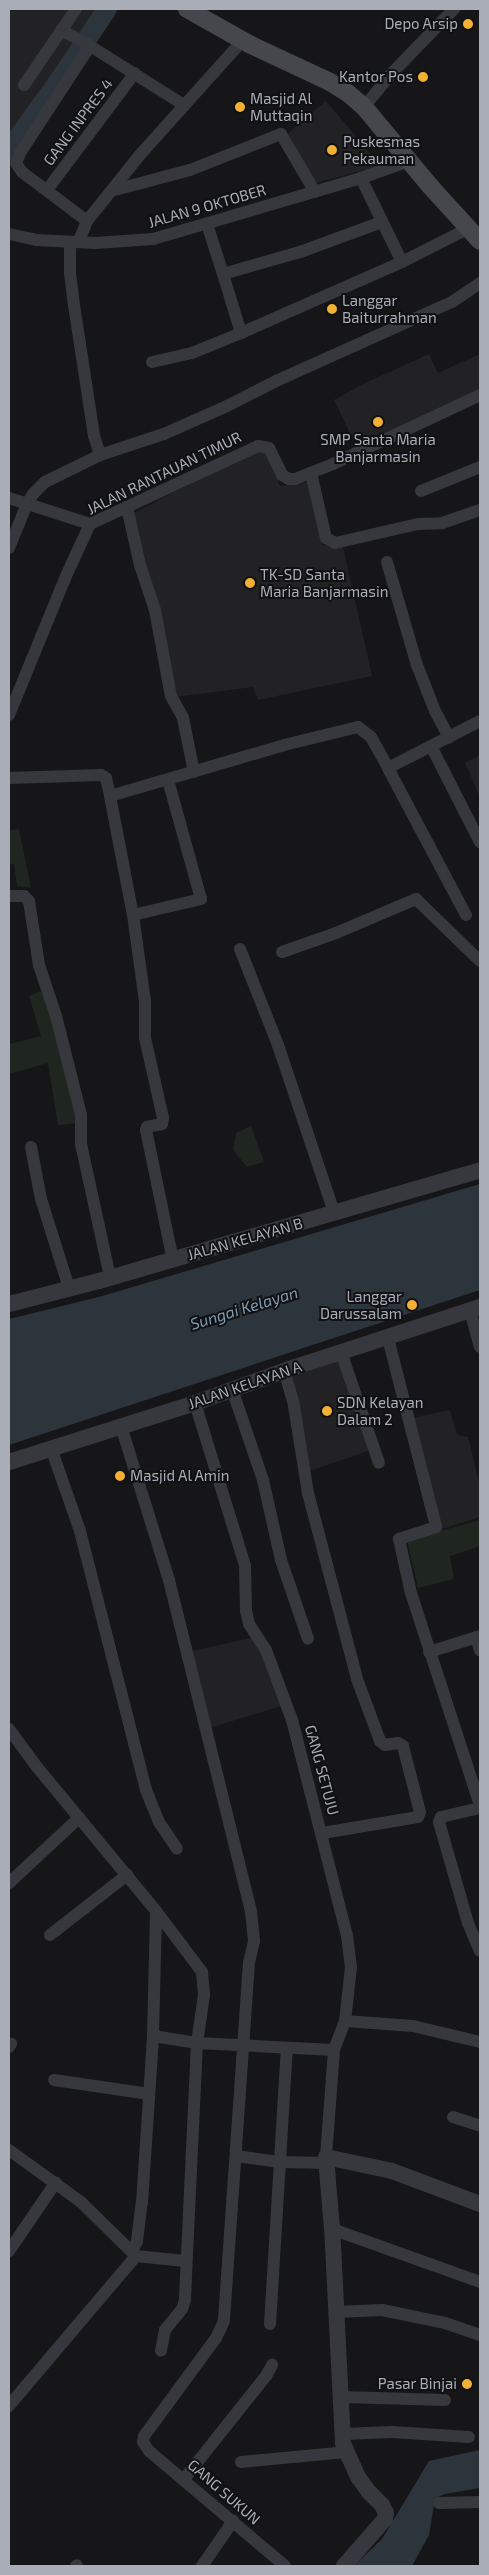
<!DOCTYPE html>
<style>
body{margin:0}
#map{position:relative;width:489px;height:2575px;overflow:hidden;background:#161618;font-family:"Exo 2",sans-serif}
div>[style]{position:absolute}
.built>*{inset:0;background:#222225}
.green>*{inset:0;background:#1e261f}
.water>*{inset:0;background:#2c353c}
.river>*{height:20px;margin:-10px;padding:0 10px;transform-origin:10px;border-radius:10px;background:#2c353c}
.minor>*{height:12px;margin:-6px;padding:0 6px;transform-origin:6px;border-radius:6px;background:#37383d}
.tertiary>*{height:16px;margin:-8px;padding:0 8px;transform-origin:8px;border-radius:8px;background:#37383d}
.secondary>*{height:18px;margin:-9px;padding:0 9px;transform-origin:9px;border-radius:9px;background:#45474d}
.dots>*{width:14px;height:14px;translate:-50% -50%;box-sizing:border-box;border:2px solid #111113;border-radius:50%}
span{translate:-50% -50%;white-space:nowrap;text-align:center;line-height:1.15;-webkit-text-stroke:4px #111113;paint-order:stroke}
.poi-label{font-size:15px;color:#a8adb8}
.right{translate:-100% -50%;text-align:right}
.left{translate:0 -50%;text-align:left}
.street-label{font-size:15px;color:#a8adb8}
.water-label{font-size:16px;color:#7f9bb3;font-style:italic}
.frame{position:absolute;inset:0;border:10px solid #a8adb8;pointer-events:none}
</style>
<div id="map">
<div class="built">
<i style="clip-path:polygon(11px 9px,102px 9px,9px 137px,9px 12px)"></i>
<i style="clip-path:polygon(326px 101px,381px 166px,315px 183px,286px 135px)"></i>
<i style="clip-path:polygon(429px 354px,438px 373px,480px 354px,480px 389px,357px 448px,334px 400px,359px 386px)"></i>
<i style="clip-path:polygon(254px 451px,268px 451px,280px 486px,310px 482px,322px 545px,343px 547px,372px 676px,258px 700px,253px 687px,175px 697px,144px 569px,134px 513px)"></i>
<i style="clip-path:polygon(480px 755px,480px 797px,465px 763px)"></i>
<i style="clip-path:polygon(339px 1359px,371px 1450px,309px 1471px,288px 1373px)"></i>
<i style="clip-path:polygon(450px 1410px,457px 1435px,468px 1437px,480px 1486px,480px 1517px,436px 1531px,408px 1419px)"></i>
<i style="clip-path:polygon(254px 1637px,285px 1705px,209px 1728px,188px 1652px)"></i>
</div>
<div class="green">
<i style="clip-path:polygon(19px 829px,31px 888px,17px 886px,14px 864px,9px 864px,9px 830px)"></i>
<i style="clip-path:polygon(41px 991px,49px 1009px,78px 1123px,58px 1125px,48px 1063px,9px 1074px,9px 1044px,41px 1036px,29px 996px)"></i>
<i style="clip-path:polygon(251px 1126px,264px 1162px,247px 1167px,233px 1150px,236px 1133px)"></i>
<i style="clip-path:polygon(480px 1520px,480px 1546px,450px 1556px,454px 1579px,418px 1588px,407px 1540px)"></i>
</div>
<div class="water">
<i style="clip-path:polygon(480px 1184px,480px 1290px,9px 1445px,9px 1319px,99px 1297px)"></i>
<i style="clip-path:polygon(480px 2450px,480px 2488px,445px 2494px,438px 2497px,434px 2505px,429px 2535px,412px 2566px,354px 2566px,382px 2539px,429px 2461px)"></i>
</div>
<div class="river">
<i style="left:9px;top:150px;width:92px;rotate:-54.2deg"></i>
<i style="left:63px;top:75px;width:79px;rotate:-56.3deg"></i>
</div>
<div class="minor">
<i style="left:61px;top:30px;width:30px;rotate:28deg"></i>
<i style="left:87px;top:44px;width:115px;rotate:32.2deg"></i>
<i style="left:24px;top:85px;width:92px;rotate:-55.6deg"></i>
<i style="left:364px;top:107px;width:43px;rotate:-50.7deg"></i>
<i style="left:391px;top:74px;width:91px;rotate:-45.9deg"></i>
<i style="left:361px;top:178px;width:93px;rotate:64deg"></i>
<i style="left:47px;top:190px;width:146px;rotate:-53.1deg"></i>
<i style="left:111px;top:191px;width:82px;rotate:-14.9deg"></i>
<i style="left:190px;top:170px;width:98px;rotate:-21.6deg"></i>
<i style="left:281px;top:134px;width:67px;rotate:59.6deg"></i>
<i style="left:87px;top:221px;width:81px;rotate:-143deg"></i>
<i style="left:22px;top:172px;width:11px;rotate:-124deg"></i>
<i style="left:16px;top:163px;width:11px;rotate:-68deg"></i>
<i style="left:20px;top:153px;width:128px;rotate:-56.8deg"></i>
<i style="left:207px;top:224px;width:52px;rotate:72.3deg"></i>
<i style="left:223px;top:274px;width:83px;rotate:-16deg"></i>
<i style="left:303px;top:251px;width:84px;rotate:-20.2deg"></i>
<i style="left:9px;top:234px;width:29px;rotate:12deg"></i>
<i style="left:37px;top:240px;width:58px;rotate:3deg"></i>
<i style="left:95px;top:243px;width:58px;rotate:-3.9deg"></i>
<i style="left:153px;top:239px;width:217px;rotate:-16.3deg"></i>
<i style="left:361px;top:178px;width:51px;rotate:-19.5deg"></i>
<i style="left:79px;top:241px;width:22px;rotate:-68deg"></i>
<i style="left:87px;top:221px;width:82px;rotate:-51.4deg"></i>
<i style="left:138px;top:157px;width:157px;rotate:-48.1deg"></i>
<i style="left:70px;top:242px;width:31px;rotate:90deg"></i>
<i style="left:70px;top:273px;width:32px;rotate:83deg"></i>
<i style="left:74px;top:305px;width:133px;rotate:81.3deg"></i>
<i style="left:94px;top:436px;width:20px;rotate:72deg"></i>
<i style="left:223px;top:274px;width:62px;rotate:73deg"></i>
<i style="left:241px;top:333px;width:176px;rotate:-23.8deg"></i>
<i style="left:402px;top:262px;width:75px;rotate:-26.9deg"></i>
<i style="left:152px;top:362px;width:41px;rotate:-12.7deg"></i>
<i style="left:192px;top:353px;width:53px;rotate:-22.2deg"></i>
<i style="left:311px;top:473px;width:67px;rotate:77deg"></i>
<i style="left:326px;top:538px;width:10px;rotate:29deg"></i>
<i style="left:335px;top:543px;width:85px;rotate:-12.9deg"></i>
<i style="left:418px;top:524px;width:24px;rotate:-2deg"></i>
<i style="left:442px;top:523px;width:40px;rotate:-18.9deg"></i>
<i style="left:421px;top:491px;width:64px;rotate:-22.1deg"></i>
<i style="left:9px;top:498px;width:85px;rotate:17.8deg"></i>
<i style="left:127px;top:507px;width:59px;rotate:77.4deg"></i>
<i style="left:140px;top:565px;width:47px;rotate:71.6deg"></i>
<i style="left:155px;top:610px;width:87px;rotate:79.5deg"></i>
<i style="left:171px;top:696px;width:25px;rotate:61deg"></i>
<i style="left:183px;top:718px;width:55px;rotate:78.5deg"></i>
<i style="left:9px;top:548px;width:48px;rotate:-67.8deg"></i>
<i style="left:27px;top:504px;width:12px;rotate:-59deg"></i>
<i style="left:33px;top:494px;width:17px;rotate:-45deg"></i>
<i style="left:45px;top:482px;width:61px;rotate:-26.1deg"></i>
<i style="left:100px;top:455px;width:67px;rotate:-18.2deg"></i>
<i style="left:164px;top:434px;width:69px;rotate:-24deg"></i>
<i style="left:227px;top:406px;width:55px;rotate:-27deg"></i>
<i style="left:276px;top:381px;width:193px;rotate:-24.2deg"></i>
<i style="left:452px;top:302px;width:34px;rotate:-34deg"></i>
<i style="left:387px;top:562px;width:107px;rotate:73.8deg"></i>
<i style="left:417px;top:665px;width:49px;rotate:68.6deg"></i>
<i style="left:435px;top:711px;width:30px;rotate:62deg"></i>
<i style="left:9px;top:715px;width:150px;rotate:-67.7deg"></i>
<i style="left:66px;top:576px;width:57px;rotate:-65.2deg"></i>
<i style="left:90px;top:524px;width:185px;rotate:-24.9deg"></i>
<i style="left:258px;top:446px;width:11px;rotate:10deg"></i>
<i style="left:269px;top:448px;width:30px;rotate:64deg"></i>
<i style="left:282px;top:475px;width:8px;rotate:30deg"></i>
<i style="left:289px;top:479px;width:6px"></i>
<i style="left:295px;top:479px;width:41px;rotate:-21.5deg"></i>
<i style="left:333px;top:464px;width:162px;rotate:-25.1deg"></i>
<i style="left:431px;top:746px;width:108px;rotate:63deg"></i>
<i style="left:9px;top:778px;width:92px;rotate:-1.9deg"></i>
<i style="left:101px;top:775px;width:6px;rotate:31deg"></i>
<i style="left:106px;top:778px;width:18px;rotate:77deg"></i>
<i style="left:110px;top:796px;width:181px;rotate:-16.3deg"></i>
<i style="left:284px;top:745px;width:76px;rotate:-13.7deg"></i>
<i style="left:358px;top:727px;width:16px;rotate:38deg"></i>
<i style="left:371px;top:737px;width:35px;rotate:61deg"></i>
<i style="left:110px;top:796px;width:121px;rotate:79.1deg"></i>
<i style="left:133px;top:915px;width:88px;rotate:82.1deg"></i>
<i style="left:145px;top:1002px;width:36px;rotate:90deg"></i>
<i style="left:145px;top:1038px;width:82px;rotate:77.3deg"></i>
<i style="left:163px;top:1118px;width:6px;rotate:99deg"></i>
<i style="left:162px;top:1124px;width:15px;rotate:169deg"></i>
<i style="left:147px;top:1127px;width:3px;rotate:108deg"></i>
<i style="left:146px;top:1130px;width:133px;rotate:78.3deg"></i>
<i style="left:9px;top:896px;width:15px"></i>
<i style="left:24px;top:896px;width:7px;rotate:45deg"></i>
<i style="left:29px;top:901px;width:65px;rotate:81.1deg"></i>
<i style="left:39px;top:965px;width:54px;rotate:71.6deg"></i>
<i style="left:56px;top:1016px;width:102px;rotate:75.8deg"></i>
<i style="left:81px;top:1115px;width:29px;rotate:90deg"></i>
<i style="left:81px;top:1144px;width:136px;rotate:77.7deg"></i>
<i style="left:133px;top:915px;width:70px;rotate:-13.2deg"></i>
<i style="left:201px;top:899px;width:123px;rotate:-105.5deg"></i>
<i style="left:466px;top:915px;width:166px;rotate:-118deg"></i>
<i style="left:388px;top:768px;width:103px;rotate:-27.1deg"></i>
<i style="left:240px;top:949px;width:103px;rotate:68.4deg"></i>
<i style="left:278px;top:1045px;width:176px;rotate:71.5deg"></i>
<i style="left:282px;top:952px;width:57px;rotate:-19.4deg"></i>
<i style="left:336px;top:933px;width:87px;rotate:-23deg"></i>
<i style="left:416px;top:899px;width:89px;rotate:44.1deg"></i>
<i style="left:31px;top:1147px;width:53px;rotate:79.1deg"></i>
<i style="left:41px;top:1199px;width:93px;rotate:72.5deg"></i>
<i style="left:470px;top:1310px;width:38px;rotate:75deg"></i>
<i style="left:388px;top:1338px;width:195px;rotate:75.7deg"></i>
<i style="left:436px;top:1527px;width:39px;rotate:162deg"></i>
<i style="left:399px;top:1539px;width:55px;rotate:77.5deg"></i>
<i style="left:411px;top:1593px;width:223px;rotate:72deg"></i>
<i style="left:341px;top:1352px;width:117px;rotate:71.1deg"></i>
<i style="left:284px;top:1370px;width:37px;rotate:74deg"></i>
<i style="left:294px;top:1406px;width:88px;rotate:80.9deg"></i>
<i style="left:308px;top:1493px;width:192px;rotate:75.2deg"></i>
<i style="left:357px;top:1679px;width:66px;rotate:69.6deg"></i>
<i style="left:380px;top:1741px;width:6px;rotate:39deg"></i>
<i style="left:385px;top:1745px;width:13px;rotate:-9deg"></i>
<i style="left:398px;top:1743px;width:6px;rotate:31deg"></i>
<i style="left:403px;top:1746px;width:68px;rotate:75.6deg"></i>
<i style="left:420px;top:1812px;width:5px;rotate:112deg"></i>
<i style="left:418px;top:1817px;width:97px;rotate:170.5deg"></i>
<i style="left:232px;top:1389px;width:96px;rotate:71.2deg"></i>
<i style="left:263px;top:1480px;width:82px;rotate:77.3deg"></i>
<i style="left:281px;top:1560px;width:83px;rotate:71.1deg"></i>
<i style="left:195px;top:1403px;width:170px;rotate:72.9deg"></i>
<i style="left:245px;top:1566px;width:45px;rotate:88.7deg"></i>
<i style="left:246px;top:1611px;width:13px;rotate:77deg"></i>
<i style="left:249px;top:1624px;width:31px;rotate:57deg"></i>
<i style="left:266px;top:1650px;width:75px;rotate:69.6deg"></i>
<i style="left:292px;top:1720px;width:222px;rotate:75.7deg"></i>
<i style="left:347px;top:1935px;width:32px;rotate:83deg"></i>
<i style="left:351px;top:1967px;width:54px;rotate:96.3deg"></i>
<i style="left:345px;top:2021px;width:31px;rotate:111deg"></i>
<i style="left:334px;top:2050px;width:107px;rotate:94.3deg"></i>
<i style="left:121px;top:1426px;width:161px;rotate:72.7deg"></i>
<i style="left:169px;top:1580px;width:342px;rotate:76.1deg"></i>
<i style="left:251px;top:1912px;width:29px;rotate:84deg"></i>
<i style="left:254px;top:1941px;width:22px;rotate:103deg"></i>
<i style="left:249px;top:1962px;width:360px;rotate:94deg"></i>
<i style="left:224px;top:2321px;width:19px;rotate:115deg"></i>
<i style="left:216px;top:2338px;width:122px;rotate:126.3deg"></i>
<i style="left:144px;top:2436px;width:6px;rotate:99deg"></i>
<i style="left:143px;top:2442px;width:11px;rotate:56deg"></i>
<i style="left:149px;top:2451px;width:178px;rotate:40.2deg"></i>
<i style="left:51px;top:1448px;width:88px;rotate:70.7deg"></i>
<i style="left:80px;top:1531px;width:267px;rotate:75.7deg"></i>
<i style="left:146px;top:1790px;width:35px;rotate:68deg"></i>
<i style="left:159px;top:1822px;width:32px;rotate:56deg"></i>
<i style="left:476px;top:1637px;width:14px;rotate:73deg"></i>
<i style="left:429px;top:1652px;width:53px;rotate:-17.4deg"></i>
<i style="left:9px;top:1729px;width:47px;rotate:53.6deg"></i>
<i style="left:37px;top:1767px;width:187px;rotate:50.4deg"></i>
<i style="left:156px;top:1911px;width:76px;rotate:53deg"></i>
<i style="left:202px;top:1972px;width:23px;rotate:85deg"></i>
<i style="left:204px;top:1995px;width:49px;rotate:98.3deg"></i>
<i style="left:197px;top:2043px;width:257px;rotate:92.7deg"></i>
<i style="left:185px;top:2300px;width:9px;rotate:108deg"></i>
<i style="left:182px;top:2309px;width:27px;rotate:129deg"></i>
<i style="left:165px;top:2330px;width:21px;rotate:101deg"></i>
<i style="left:480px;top:1808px;width:40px;rotate:167deg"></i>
<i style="left:441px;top:1817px;width:5px;rotate:112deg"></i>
<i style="left:439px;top:1822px;width:105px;rotate:74deg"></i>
<i style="left:468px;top:1923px;width:30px;rotate:67deg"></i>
<i style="left:9px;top:1883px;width:96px;rotate:-42.9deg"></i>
<i style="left:50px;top:1935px;width:98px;rotate:-37.9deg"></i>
<i style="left:345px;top:2021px;width:68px;rotate:4.2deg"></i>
<i style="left:413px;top:2026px;width:69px;rotate:13.4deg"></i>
<i style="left:153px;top:2036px;width:45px;rotate:9deg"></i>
<i style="left:197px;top:2043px;width:137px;rotate:2.9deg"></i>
<i style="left:9px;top:2047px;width:4px;rotate:-56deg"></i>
<i style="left:54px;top:2080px;width:96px;rotate:8.4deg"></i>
<i style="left:453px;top:2117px;width:28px;rotate:18deg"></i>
<i style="left:9px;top:2150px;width:89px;rotate:35.8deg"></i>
<i style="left:81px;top:2202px;width:77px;rotate:44.5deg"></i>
<i style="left:136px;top:2256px;width:197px;rotate:130.3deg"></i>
<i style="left:236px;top:2156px;width:44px;rotate:7.8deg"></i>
<i style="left:280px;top:2162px;width:47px;rotate:1.2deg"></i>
<i style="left:332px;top:2229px;width:157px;rotate:19.7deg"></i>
<i style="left:9px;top:2251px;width:83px;rotate:-55.7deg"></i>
<i style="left:132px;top:2251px;width:11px;rotate:-63deg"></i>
<i style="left:137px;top:2241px;width:38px;rotate:-83deg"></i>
<i style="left:142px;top:2203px;width:167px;rotate:-86.2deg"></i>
<i style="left:153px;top:2036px;width:125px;rotate:-88.6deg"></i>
<i style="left:136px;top:2256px;width:49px;rotate:5.8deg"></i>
<i style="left:336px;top:2312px;width:46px;rotate:-2.5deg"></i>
<i style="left:382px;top:2310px;width:64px;rotate:11.7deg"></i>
<i style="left:445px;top:2323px;width:37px;rotate:19deg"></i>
<i style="left:270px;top:2324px;width:276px;rotate:-86.5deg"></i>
<i style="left:342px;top:2397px;width:103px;rotate:1.7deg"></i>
<i style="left:343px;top:2434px;width:49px;rotate:-2.3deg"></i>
<i style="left:392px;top:2432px;width:77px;rotate:3.7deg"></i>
<i style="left:241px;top:2462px;width:105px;rotate:-5.4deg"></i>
<i style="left:184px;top:2479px;width:132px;rotate:-51.5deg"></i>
<i style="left:266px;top:2376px;width:13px;rotate:-61deg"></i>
<i style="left:439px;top:2503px;width:41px;rotate:-1.4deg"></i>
<i style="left:76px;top:2566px;width:1px;rotate:-45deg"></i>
<i style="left:202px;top:2566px;width:55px;rotate:-55.4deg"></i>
</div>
<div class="tertiary">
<i style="left:9px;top:1304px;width:93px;rotate:-14.3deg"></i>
<i style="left:99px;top:1281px;width:397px;rotate:-16.2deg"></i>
<i style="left:9px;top:1462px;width:195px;rotate:-17.6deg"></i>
<i style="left:195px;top:1403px;width:106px;rotate:-19.8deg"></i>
<i style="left:295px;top:1367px;width:194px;rotate:-18deg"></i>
<i style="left:344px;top:2566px;width:62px;rotate:-48.9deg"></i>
<i style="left:385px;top:2519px;width:6px;rotate:-81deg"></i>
<i style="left:386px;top:2513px;width:9px;rotate:-117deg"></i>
<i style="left:382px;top:2505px;width:18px;rotate:-135deg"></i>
<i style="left:369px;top:2492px;width:19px;rotate:-126deg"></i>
<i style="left:358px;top:2477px;width:37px;rotate:-114deg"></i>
<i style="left:343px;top:2443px;width:214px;rotate:-92.9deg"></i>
<i style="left:332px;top:2229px;width:72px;rotate:-94.8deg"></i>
<i style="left:326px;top:2157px;width:67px;rotate:12deg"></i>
<i style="left:392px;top:2171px;width:94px;rotate:20.6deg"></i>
</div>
<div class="secondary">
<i style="left:187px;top:9px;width:71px;rotate:29.4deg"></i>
<i style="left:249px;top:44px;width:89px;rotate:25.1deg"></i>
<i style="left:330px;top:82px;width:22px;rotate:32deg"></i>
<i style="left:349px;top:94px;width:20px;rotate:41deg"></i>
<i style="left:364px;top:107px;width:103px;rotate:50.1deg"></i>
<i style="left:430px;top:186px;width:74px;rotate:47.7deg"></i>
</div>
<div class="dots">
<i style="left:468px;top:24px;background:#f2b134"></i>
<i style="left:423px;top:77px;background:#f2b134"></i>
<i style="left:240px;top:107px;background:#f2b134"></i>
<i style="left:332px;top:150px;background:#f2b134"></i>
<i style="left:332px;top:309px;background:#f2b134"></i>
<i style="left:378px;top:422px;background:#f2b134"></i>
<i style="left:250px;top:583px;background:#f2b134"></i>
<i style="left:412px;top:1305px;background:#f2b134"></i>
<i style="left:327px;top:1411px;background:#f2b134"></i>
<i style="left:120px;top:1476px;background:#f2b134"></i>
<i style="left:467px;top:2384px;background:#f2b134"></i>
</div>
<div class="poi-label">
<span class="right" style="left:458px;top:24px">Depo Arsip</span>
<span class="right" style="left:413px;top:77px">Kantor Pos</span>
<span class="left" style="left:250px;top:107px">Masjid Al<br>Muttaqin</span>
<span class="left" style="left:343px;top:150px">Puskesmas<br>Pekauman</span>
<span class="left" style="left:342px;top:309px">Langgar<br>Baiturrahman</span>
<span style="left:378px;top:448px">SMP Santa Maria<br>Banjarmasin</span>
<span class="left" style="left:260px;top:583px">TK-SD Santa<br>Maria Banjarmasin</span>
<span class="right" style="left:402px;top:1305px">Langgar<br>Darussalam</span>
<span class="left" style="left:337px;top:1411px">SDN Kelayan<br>Dalam 2</span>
<span class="left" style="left:130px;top:1476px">Masjid Al Amin</span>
<span class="right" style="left:457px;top:2384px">Pasar Binjai</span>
</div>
<div class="street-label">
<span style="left:78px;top:122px;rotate:-53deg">GANG INPRES 4</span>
<span style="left:207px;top:206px;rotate:-16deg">JALAN 9 OKTOBER</span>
<span style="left:164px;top:473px;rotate:-26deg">JALAN RANTAUAN TIMUR</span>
<span style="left:245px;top:1239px;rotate:-16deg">JALAN KELAYAN B</span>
<span style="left:245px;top:1385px;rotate:-19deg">JALAN KELAYAN A</span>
<span style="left:322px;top:1770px;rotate:75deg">GANG SETUJU</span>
<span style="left:224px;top:2492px;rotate:41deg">GANG SUKUN</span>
</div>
<div class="water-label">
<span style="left:244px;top:1308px;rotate:-17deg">Sungai Kelayan</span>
</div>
<div class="frame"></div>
</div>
